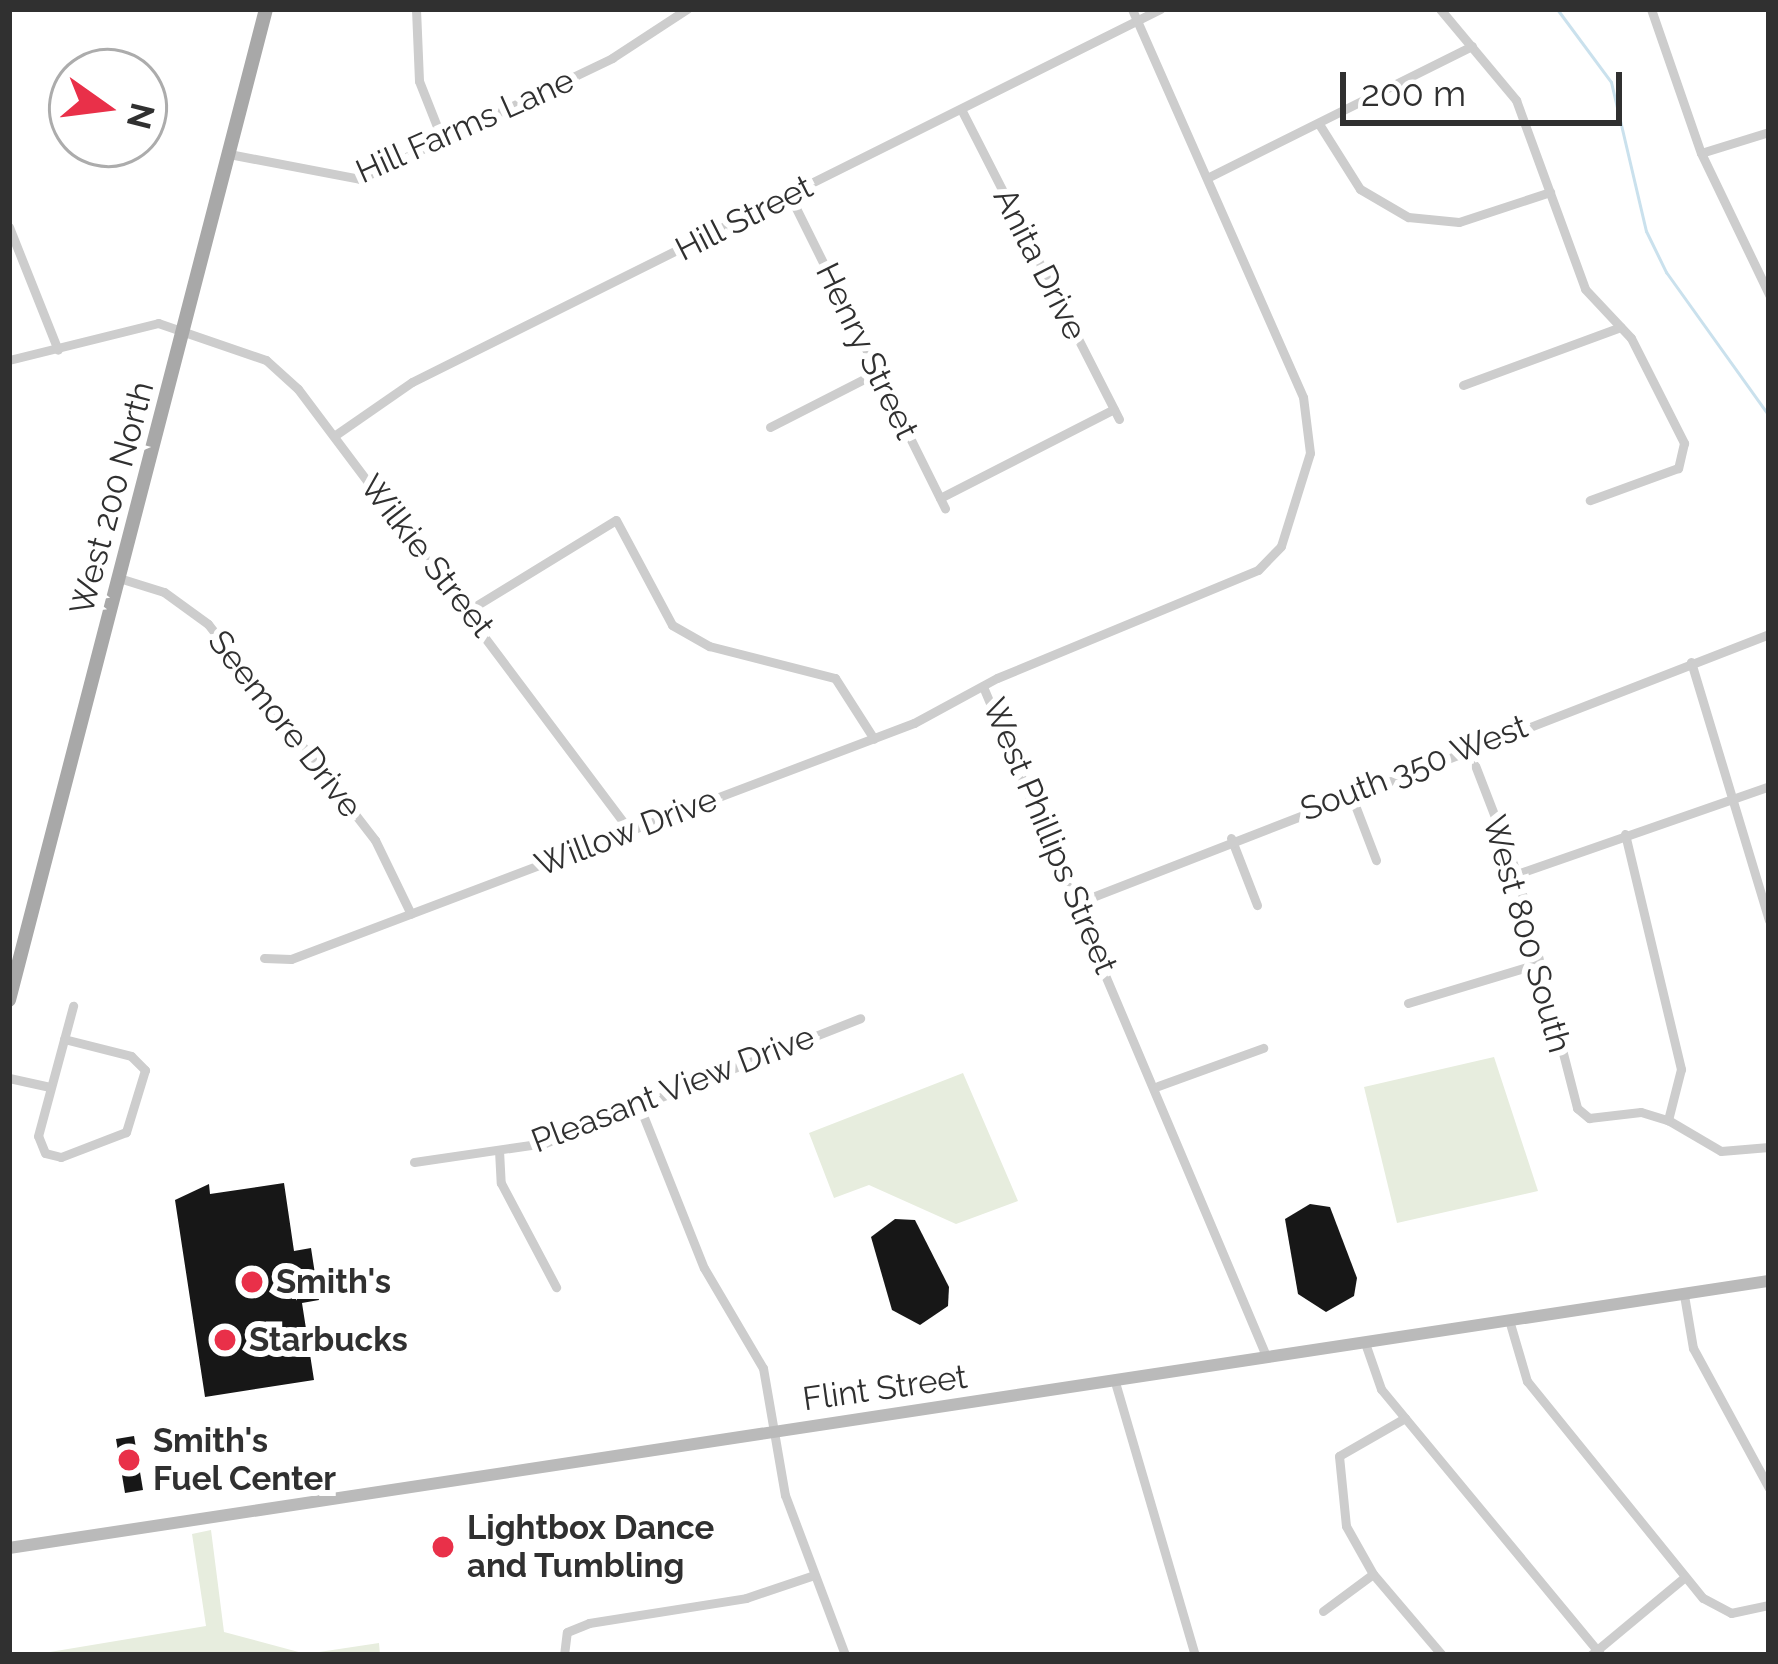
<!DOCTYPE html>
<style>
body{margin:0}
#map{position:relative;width:1778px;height:1664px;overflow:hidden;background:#fff;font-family:Raleway,sans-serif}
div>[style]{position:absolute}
.green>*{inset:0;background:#e7edde}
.stream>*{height:3px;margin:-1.5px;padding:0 1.5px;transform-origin:1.5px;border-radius:1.5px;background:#cae1ed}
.building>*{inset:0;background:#171717}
.street>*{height:9px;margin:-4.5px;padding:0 4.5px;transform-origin:4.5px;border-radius:4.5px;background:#cdcdcd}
.secondary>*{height:12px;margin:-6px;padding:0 6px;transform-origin:6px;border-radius:6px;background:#bababa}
.primary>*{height:14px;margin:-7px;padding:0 7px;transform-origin:7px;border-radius:7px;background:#a8a8a8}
.dots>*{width:33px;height:33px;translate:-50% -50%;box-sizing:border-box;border:6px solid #fff;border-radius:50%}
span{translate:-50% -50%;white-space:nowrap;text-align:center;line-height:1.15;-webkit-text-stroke:12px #fff;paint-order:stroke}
.street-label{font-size:33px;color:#303030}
.poi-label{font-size:33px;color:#303030;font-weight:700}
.left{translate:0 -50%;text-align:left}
.frame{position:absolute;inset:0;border:12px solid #303030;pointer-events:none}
.north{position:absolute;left:48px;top:48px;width:120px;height:120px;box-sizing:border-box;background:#fff;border:3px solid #acacac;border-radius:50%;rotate:104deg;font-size:33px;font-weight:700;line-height:48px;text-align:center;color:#303030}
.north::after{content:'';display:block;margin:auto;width:42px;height:54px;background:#e93049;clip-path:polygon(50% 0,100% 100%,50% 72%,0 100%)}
.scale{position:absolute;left:1340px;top:72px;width:282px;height:54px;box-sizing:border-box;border:6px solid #303030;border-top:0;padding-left:15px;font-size:36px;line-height:42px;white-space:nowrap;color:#303030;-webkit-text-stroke:9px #fff;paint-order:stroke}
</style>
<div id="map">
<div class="green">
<i style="clip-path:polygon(1494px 1057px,1538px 1191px,1397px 1223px,1364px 1087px)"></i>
<i style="clip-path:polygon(963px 1073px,1018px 1201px,956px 1224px,869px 1185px,834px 1198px,809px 1133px)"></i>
<i style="clip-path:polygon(211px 1530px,224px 1632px,306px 1654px,379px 1643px,380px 1655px,32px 1655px,206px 1626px,192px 1534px)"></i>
</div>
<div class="stream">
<i style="left:1557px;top:9px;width:91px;rotate:53.5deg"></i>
<i style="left:1611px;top:82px;width:153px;rotate:76.8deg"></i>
<i style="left:1646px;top:231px;width:46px;rotate:64deg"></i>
<i style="left:1666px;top:272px;width:177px;rotate:54.4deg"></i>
</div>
<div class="building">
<i style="clip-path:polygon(284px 1183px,294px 1251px,311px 1248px,319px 1300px,302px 1303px,314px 1380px,205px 1397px,175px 1200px,209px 1184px,210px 1194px)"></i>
<i style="clip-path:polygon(1310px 1204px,1330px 1207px,1357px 1278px,1354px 1296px,1326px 1312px,1298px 1294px,1285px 1219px)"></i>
<i style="clip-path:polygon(895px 1219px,915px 1220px,949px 1287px,948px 1306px,920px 1325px,892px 1310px,871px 1237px)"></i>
<i style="clip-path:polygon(134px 1436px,143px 1490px,125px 1493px,116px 1439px)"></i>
</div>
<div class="street">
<i style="left:416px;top:9px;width:72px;rotate:87.6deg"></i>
<i style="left:419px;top:81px;width:62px;rotate:68.4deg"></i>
<i style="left:1440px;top:9px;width:119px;rotate:50.1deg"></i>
<i style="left:1516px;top:100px;width:201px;rotate:69.9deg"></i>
<i style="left:1585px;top:289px;width:67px;rotate:46.8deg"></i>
<i style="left:1631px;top:338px;width:118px;rotate:63.2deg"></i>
<i style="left:1684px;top:443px;width:26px;rotate:103deg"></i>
<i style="left:1678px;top:468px;width:94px;rotate:160deg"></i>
<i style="left:1651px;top:9px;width:152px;rotate:70.9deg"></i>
<i style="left:1701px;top:153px;width:157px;rotate:64.3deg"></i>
<i style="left:961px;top:109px;width:348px;rotate:63deg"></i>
<i style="left:1319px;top:124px;width:77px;rotate:57.8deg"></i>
<i style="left:1360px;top:189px;width:56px;rotate:30.3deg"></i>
<i style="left:1408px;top:217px;width:51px;rotate:5.6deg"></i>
<i style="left:1459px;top:222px;width:96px;rotate:-18.2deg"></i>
<i style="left:1701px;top:153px;width:71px;rotate:-17.2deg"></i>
<i style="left:229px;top:154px;width:133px;rotate:10.8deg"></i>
<i style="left:360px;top:179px;width:280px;rotate:-25.6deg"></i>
<i style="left:612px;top:58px;width:90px;rotate:-33.2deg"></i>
<i style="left:1207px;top:178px;width:296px;rotate:-26.5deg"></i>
<i style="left:789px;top:194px;width:351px;rotate:63.6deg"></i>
<i style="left:9px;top:227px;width:132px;rotate:68.3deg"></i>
<i style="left:9px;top:360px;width:154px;rotate:-13.9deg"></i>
<i style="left:158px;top:323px;width:114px;rotate:18.9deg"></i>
<i style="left:266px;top:360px;width:43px;rotate:42.2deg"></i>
<i style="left:298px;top:389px;width:553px;rotate:53.09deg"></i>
<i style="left:1463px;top:385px;width:168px;rotate:-20.2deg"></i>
<i style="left:770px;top:427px;width:121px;rotate:-27deg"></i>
<i style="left:334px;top:436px;width:95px;rotate:-34.7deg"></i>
<i style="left:412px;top:382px;width:836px;rotate:-26.5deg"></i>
<i style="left:940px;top:498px;width:195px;rotate:-27.1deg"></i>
<i style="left:119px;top:578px;width:47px;rotate:17.3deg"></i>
<i style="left:164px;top:592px;width:54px;rotate:36deg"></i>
<i style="left:208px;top:624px;width:273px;rotate:52.3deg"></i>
<i style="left:375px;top:840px;width:82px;rotate:64.1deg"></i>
<i style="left:469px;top:610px;width:172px;rotate:-31.5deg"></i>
<i style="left:616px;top:520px;width:119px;rotate:61.9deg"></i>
<i style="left:672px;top:625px;width:43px;rotate:29.6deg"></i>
<i style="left:709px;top:646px;width:130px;rotate:14.3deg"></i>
<i style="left:835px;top:678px;width:72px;rotate:57.4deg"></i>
<i style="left:1691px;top:662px;width:270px;rotate:73.2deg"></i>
<i style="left:984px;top:689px;width:726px;rotate:67.07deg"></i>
<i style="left:1468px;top:747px;width:136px;rotate:68.9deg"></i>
<i style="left:1517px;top:874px;width:242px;rotate:75.6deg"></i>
<i style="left:1577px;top:1108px;width:16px;rotate:40deg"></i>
<i style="left:1589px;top:1118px;width:52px;rotate:-6.6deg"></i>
<i style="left:1641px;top:1112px;width:28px;rotate:17deg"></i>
<i style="left:1668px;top:1120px;width:61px;rotate:30.3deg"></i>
<i style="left:1721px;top:1151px;width:48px;rotate:-4.8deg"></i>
<i style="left:1350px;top:792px;width:73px;rotate:69.1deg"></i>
<i style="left:1625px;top:834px;width:242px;rotate:76.6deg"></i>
<i style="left:1681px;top:1069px;width:53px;rotate:104.3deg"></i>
<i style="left:1231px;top:838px;width:72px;rotate:68.8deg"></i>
<i style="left:1517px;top:874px;width:267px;rotate:-19.2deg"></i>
<i style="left:1077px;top:903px;width:742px;rotate:-21.24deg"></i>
<i style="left:264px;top:958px;width:27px;rotate:2deg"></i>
<i style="left:291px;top:959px;width:666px;rotate:-20.75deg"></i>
<i style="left:914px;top:723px;width:94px;rotate:-28.5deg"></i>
<i style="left:997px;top:678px;width:282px;rotate:-22.5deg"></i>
<i style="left:1258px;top:570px;width:33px;rotate:-46deg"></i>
<i style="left:1281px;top:546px;width:97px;rotate:-72.7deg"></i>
<i style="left:1310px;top:453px;width:56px;rotate:-97.1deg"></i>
<i style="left:1303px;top:397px;width:424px;rotate:-113.8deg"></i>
<i style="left:1408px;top:1003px;width:132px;rotate:-16.8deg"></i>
<i style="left:64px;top:1039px;width:69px;rotate:14.2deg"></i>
<i style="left:131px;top:1056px;width:20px;rotate:45deg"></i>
<i style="left:145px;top:1070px;width:65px;rotate:107deg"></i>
<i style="left:126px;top:1132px;width:70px;rotate:159deg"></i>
<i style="left:61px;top:1157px;width:16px;rotate:-166deg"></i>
<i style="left:45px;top:1153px;width:18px;rotate:-112deg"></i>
<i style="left:38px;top:1136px;width:135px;rotate:-74.9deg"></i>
<i style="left:9px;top:1078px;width:42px;rotate:12.4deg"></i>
<i style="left:1158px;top:1086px;width:112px;rotate:-19.9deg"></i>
<i style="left:639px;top:1105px;width:175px;rotate:68.3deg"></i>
<i style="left:704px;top:1268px;width:116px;rotate:59.5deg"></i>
<i style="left:763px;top:1368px;width:129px;rotate:80.2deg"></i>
<i style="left:785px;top:1495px;width:171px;rotate:69.4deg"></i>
<i style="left:499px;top:1150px;width:33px;rotate:87deg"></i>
<i style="left:501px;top:1183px;width:118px;rotate:62.1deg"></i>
<i style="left:414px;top:1162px;width:132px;rotate:-8.3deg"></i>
<i style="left:545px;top:1143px;width:339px;rotate:-21.6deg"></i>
<i style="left:1684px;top:1295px;width:54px;rotate:80.4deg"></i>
<i style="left:1693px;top:1348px;width:159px;rotate:61.5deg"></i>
<i style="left:1509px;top:1320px;width:64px;rotate:73.6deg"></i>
<i style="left:1527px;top:1381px;width:279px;rotate:51deg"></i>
<i style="left:1703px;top:1598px;width:32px;rotate:28deg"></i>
<i style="left:1731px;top:1613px;width:39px;rotate:-12deg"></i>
<i style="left:1365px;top:1343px;width:49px;rotate:70.8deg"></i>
<i style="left:1381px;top:1389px;width:345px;rotate:50.4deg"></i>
<i style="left:1115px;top:1382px;width:284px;rotate:73.7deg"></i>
<i style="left:1405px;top:1418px;width:76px;rotate:150.1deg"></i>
<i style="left:1339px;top:1456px;width:70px;rotate:84.3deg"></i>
<i style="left:1346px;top:1526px;width:55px;rotate:60.6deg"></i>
<i style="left:1373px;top:1574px;width:106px;rotate:49.6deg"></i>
<i style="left:1323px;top:1611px;width:62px;rotate:-36.5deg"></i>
<i style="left:564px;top:1655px;width:23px;rotate:-83deg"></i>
<i style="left:567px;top:1632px;width:24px;rotate:-22deg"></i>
<i style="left:589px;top:1623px;width:159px;rotate:-9deg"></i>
<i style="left:746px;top:1598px;width:72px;rotate:-18.7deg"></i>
<i style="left:1591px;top:1655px;width:122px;rotate:-39.7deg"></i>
</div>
<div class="secondary">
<i style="left:9px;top:1548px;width:1780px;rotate:-8.63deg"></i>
</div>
<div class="primary">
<i style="left:9px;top:1000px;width:1024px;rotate:-75.46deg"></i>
</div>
<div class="dots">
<i style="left:252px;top:1282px;background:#e93049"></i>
<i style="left:225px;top:1340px;background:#e93049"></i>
<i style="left:129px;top:1460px;background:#e93049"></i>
<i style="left:443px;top:1547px;background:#e93049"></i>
</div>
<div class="street-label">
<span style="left:465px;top:126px;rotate:-24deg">Hill Farms Lane</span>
<span style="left:744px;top:218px;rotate:-27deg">Hill Street</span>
<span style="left:1040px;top:264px;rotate:63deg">Anita Drive</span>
<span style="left:867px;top:351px;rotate:64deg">Henry Street</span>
<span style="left:112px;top:498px;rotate:-75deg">West 200 North</span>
<span style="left:427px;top:556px;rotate:52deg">Wilkie Street</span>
<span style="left:285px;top:724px;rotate:52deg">Seemore Drive</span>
<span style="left:1414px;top:768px;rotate:-21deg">South 350 West</span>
<span style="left:626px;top:832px;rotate:-21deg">Willow Drive</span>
<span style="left:1050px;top:836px;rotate:67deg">West Phillips Street</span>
<span style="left:1527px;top:934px;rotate:74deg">West 800 South</span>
<span style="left:673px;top:1089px;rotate:-21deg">Pleasant View Drive</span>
<span style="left:885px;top:1388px;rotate:-8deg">Flint Street</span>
</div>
<div class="poi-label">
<span class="left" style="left:276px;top:1282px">Smith's</span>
<span class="left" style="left:249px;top:1340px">Starbucks</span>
<span class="left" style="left:153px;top:1460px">Smith's<br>Fuel Center</span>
<span class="left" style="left:467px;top:1547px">Lightbox Dance<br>and Tumbling</span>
</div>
<div class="frame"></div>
<div class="north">N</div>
<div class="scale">200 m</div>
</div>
